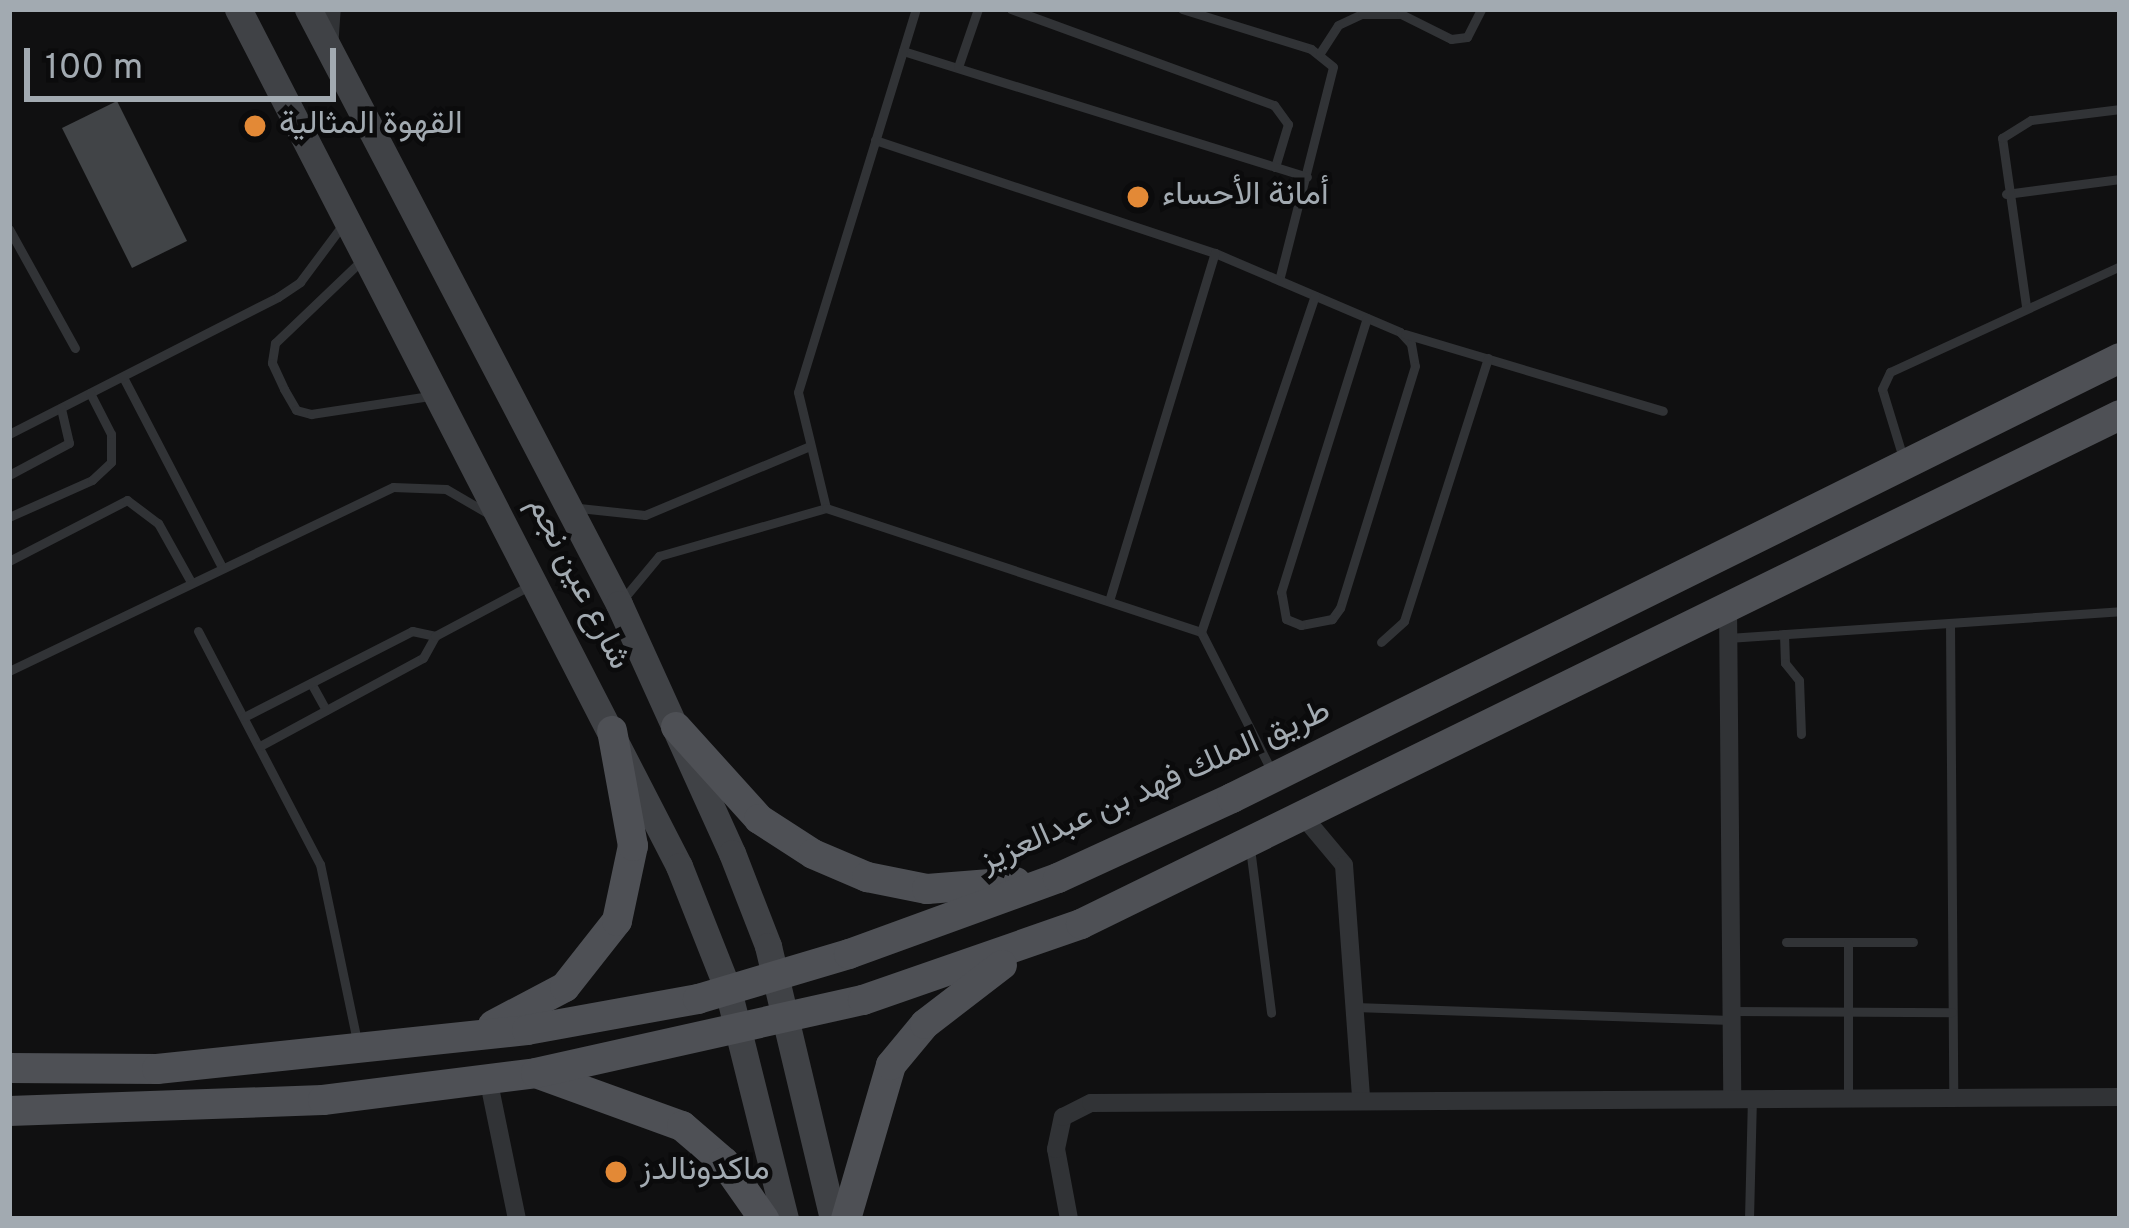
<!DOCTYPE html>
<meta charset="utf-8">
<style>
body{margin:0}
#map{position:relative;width:2129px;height:1228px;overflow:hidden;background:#101011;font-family:Overpass,Vazirmatn,sans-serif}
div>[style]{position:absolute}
.building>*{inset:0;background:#414447}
.lane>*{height:9px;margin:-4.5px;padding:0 4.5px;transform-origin:4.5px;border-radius:4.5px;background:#313336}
.street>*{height:18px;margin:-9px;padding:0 9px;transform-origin:9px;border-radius:9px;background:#313336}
.secondary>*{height:27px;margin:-13.5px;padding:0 13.5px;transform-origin:13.5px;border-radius:13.5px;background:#404246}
.primary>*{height:30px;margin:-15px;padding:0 15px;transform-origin:15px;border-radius:15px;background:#4e5055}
.dots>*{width:33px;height:33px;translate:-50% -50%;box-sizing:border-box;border:6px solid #0b0b0c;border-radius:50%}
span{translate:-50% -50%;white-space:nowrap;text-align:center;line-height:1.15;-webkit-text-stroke:9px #0b0b0c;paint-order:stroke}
.poi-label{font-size:33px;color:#a2aab1}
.left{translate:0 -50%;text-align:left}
.street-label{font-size:33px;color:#a2aab1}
.frame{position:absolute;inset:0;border:12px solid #a2aab1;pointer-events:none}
.scale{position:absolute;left:24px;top:48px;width:312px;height:54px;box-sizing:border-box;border:6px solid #a2aab1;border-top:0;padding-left:15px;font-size:36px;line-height:42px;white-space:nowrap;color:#a2aab1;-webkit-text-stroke:9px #0b0b0c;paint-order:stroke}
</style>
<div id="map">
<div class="building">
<i style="clip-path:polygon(117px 101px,187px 241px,132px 268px,62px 128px)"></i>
</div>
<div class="lane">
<i style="left:1011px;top:9px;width:280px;rotate:20.1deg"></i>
<i style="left:1274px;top:105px;width:24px;rotate:54deg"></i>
<i style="left:1288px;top:124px;width:45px;rotate:106.8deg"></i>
<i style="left:1182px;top:9px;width:135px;rotate:17.2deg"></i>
<i style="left:1311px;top:49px;width:28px;rotate:39deg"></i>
<i style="left:1333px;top:67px;width:220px;rotate:104.2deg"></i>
<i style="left:903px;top:51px;width:423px;rotate:17.3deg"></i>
<i style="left:1320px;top:53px;width:33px;rotate:-57deg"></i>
<i style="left:1338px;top:25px;width:26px;rotate:-25deg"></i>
<i style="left:1362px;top:14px;width:39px"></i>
<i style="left:1401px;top:14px;width:56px;rotate:26.6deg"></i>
<i style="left:1451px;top:39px;width:16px;rotate:-7deg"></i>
<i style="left:1467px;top:37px;width:31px;rotate:-63deg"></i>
<i style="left:958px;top:67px;width:61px;rotate:-71deg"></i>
<i style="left:875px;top:140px;width:358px;rotate:18.4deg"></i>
<i style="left:1215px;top:253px;width:201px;rotate:23.1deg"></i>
<i style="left:1400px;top:332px;width:16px;rotate:47deg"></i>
<i style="left:1411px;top:344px;width:22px;rotate:80deg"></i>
<i style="left:1415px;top:366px;width:253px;rotate:107.2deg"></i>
<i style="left:1340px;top:608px;width:14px;rotate:126deg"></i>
<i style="left:1332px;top:619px;width:32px;rotate:169deg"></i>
<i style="left:1301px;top:625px;width:16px;rotate:-158deg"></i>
<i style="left:1286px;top:619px;width:27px;rotate:-100deg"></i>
<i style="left:1281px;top:592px;width:287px;rotate:-72.6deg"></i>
<i style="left:2006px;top:194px;width:115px;rotate:-7.5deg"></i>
<i style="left:9px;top:229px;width:136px;rotate:61deg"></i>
<i style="left:363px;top:259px;width:122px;rotate:136.3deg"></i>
<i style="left:275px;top:343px;width:20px;rotate:99deg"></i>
<i style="left:272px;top:363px;width:29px;rotate:65deg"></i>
<i style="left:284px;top:389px;width:24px;rotate:60deg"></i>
<i style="left:296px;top:410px;width:16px;rotate:15deg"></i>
<i style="left:311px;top:414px;width:120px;rotate:-8.6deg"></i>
<i style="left:2026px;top:306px;width:170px;rotate:-98.1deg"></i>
<i style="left:2002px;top:138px;width:34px;rotate:-32deg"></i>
<i style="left:2031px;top:120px;width:90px;rotate:-7deg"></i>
<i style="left:1405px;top:334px;width:269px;rotate:16.6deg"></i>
<i style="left:123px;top:377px;width:214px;rotate:62.5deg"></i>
<i style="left:9px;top:434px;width:302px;rotate:-27deg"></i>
<i style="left:278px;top:297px;width:27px;rotate:-34deg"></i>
<i style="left:300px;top:282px;width:74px;rotate:-53.3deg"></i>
<i style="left:1904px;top:461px;width:75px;rotate:-107deg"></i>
<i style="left:1882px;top:389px;width:19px;rotate:-65deg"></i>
<i style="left:1890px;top:372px;width:253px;rotate:-24.7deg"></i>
<i style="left:9px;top:475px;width:68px;rotate:-28.1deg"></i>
<i style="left:69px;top:443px;width:36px;rotate:-103deg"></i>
<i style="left:579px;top:508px;width:66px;rotate:6.1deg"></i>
<i style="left:645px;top:515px;width:179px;rotate:-22.7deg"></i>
<i style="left:826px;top:508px;width:119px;rotate:-103.6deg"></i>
<i style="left:798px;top:392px;width:401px;rotate:-72.9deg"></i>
<i style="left:9px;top:517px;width:91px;rotate:-24deg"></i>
<i style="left:92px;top:480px;width:26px;rotate:-43deg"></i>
<i style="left:111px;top:462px;width:28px;rotate:-90deg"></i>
<i style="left:111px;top:434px;width:46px;rotate:-117.1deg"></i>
<i style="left:9px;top:561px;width:133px;rotate:-27.3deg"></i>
<i style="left:127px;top:500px;width:39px;rotate:37deg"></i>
<i style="left:158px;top:523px;width:68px;rotate:60.8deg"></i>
<i style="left:624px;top:598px;width:55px;rotate:-50.2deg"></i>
<i style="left:659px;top:556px;width:174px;rotate:-16deg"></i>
<i style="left:826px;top:508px;width:395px;rotate:18.3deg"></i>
<i style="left:1201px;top:632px;width:157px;rotate:63.1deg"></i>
<i style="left:1109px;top:601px;width:364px;rotate:-73.1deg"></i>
<i style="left:1950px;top:623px;width:474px;rotate:89.6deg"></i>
<i style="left:198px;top:631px;width:263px;rotate:62.4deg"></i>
<i style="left:320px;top:864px;width:181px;rotate:78.2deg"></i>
<i style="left:1201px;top:632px;width:355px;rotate:-71.3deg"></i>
<i style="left:1784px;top:634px;width:29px;rotate:88deg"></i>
<i style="left:1785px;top:663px;width:22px;rotate:51deg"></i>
<i style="left:1799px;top:680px;width:54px;rotate:87.9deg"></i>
<i style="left:1728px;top:638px;width:393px;rotate:-3.9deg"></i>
<i style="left:1381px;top:642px;width:31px;rotate:-42deg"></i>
<i style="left:1404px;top:621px;width:276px;rotate:-72.3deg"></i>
<i style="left:9px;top:671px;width:426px;rotate:-25.6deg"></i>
<i style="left:393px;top:487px;width:53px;rotate:2.2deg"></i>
<i style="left:446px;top:489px;width:50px;rotate:30.2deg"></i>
<i style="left:311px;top:683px;width:31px;rotate:61deg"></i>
<i style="left:244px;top:717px;width:189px;rotate:-27.1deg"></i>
<i style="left:412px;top:631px;width:24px;rotate:12deg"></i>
<i style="left:260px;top:746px;width:185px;rotate:-28.4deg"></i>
<i style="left:423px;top:658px;width:25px;rotate:-61deg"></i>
<i style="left:435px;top:636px;width:109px;rotate:-28deg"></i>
<i style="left:1250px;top:848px;width:166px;rotate:82.7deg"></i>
<i style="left:1786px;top:942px;width:127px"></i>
<i style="left:1355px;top:1007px;width:376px;rotate:2deg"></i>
<i style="left:1731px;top:1011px;width:221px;rotate:0.3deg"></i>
<i style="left:1848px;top:1098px;width:155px;rotate:-90deg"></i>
<i style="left:1749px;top:1219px;width:121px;rotate:-88.6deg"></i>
</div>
<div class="street">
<i style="left:329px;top:48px;width:39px;rotate:-86deg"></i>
<i style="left:1728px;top:605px;width:493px;rotate:89.5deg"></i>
<i style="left:1303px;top:816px;width:64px;rotate:50.1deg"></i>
<i style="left:1344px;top:865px;width:235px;rotate:85.8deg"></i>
<i style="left:488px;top:1078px;width:144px;rotate:78.4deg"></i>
<i style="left:1069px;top:1219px;width:71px;rotate:-100.5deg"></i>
<i style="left:1056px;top:1149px;width:33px;rotate:-78deg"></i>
<i style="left:1063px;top:1117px;width:31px;rotate:-27deg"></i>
<i style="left:1091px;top:1103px;width:1029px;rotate:-0.33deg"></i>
</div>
<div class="secondary">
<i style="left:238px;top:9px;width:964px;rotate:62.77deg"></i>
<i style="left:679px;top:866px;width:133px;rotate:68.4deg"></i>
<i style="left:728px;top:990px;width:236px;rotate:76deg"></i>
<i style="left:308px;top:9px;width:671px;rotate:62.4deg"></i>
<i style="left:619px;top:604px;width:273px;rotate:65.6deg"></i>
<i style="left:732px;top:853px;width:100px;rotate:68.8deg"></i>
<i style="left:768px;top:946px;width:281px;rotate:76.6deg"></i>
</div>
<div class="primary">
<i style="left:676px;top:727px;width:124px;rotate:47.9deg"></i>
<i style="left:759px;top:819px;width:64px;rotate:32.9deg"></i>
<i style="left:813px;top:854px;width:59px;rotate:23.1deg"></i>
<i style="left:867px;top:877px;width:61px;rotate:11.3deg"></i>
<i style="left:927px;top:889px;width:89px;rotate:-4.5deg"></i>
<i style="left:493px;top:1025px;width:81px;rotate:-27.8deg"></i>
<i style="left:565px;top:987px;width:84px;rotate:-51.8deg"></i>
<i style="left:617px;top:921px;width:77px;rotate:-78deg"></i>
<i style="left:633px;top:846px;width:117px;rotate:-100.3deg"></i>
<i style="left:9px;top:1068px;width:148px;rotate:0.4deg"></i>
<i style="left:157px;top:1069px;width:372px;rotate:-6deg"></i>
<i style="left:527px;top:1030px;width:174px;rotate:-10.3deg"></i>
<i style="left:698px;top:999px;width:158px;rotate:-16.6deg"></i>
<i style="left:849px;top:954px;width:222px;rotate:-20deg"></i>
<i style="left:1058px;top:878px;width:192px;rotate:-24.7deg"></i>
<i style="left:1232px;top:798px;width:991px;rotate:-26.36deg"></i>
<i style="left:541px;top:1075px;width:150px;rotate:19.9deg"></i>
<i style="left:682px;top:1126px;width:55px;rotate:40.6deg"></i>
<i style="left:724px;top:1162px;width:70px;rotate:54.9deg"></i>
<i style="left:9px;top:1111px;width:314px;rotate:-2deg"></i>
<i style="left:323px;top:1100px;width:215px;rotate:-7.2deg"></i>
<i style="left:536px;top:1073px;width:335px;rotate:-12.6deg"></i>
<i style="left:863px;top:1000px;width:231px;rotate:-19.2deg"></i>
<i style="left:1081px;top:924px;width:1157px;rotate:-26.1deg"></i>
<i style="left:846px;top:1219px;width:160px;rotate:-73.7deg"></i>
<i style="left:891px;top:1065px;width:53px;rotate:-50.3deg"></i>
<i style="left:925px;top:1024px;width:97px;rotate:-37.5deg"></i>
</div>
<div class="dots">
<i style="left:255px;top:126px;background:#e38936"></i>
<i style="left:1138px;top:197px;background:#e38936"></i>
<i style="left:616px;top:1172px;background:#e38936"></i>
</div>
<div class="poi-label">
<span class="left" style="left:279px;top:126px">القهوة المثالية</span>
<span class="left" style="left:1162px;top:197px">أمانة الأحساء</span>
<span class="left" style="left:640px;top:1172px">ماكدونالدز</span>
</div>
<div class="street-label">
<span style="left:577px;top:584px;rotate:63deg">شارع عين نجم</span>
<span style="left:1156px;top:788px;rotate:-24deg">طريق الملك فهد بن عبدالعزيز</span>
</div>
<div class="frame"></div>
<div class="scale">100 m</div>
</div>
